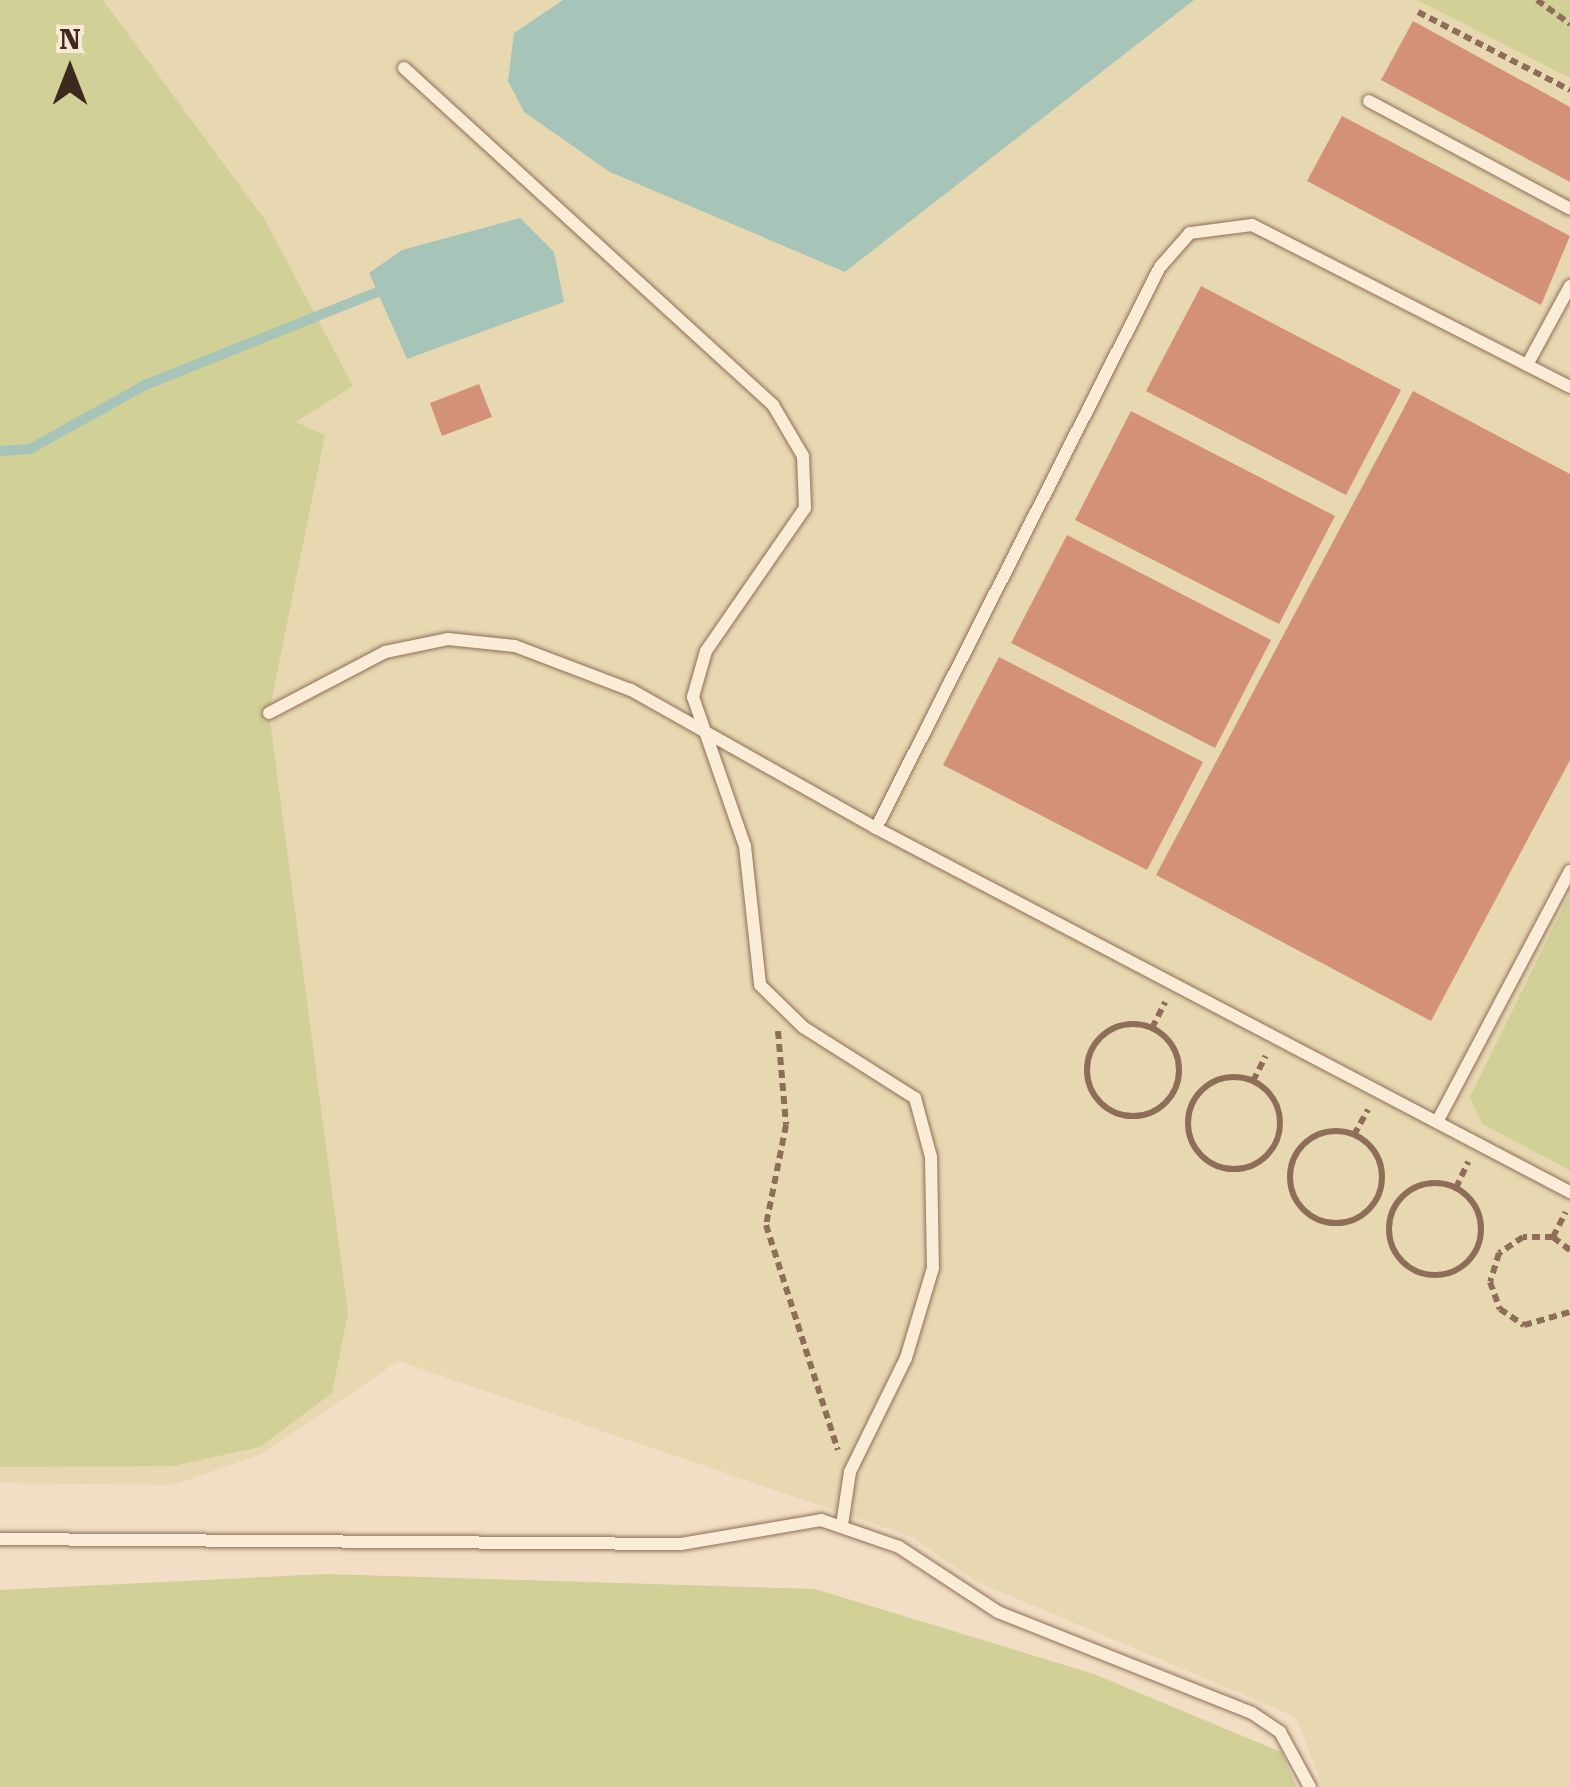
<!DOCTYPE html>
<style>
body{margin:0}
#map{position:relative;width:1570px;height:1787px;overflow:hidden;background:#f2dec4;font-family:"Roboto Serif",serif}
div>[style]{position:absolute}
.farmland>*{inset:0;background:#e8d8b1}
.green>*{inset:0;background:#d1d097}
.water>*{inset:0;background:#a6c5b8}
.stream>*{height:10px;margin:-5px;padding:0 5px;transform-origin:5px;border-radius:5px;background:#a6c5b8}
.building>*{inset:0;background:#d39177}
.path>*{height:6px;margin-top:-3px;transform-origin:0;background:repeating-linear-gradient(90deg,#8e6e58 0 8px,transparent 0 13px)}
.path>.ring{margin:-3px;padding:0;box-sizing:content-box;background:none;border:6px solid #8e6e58;border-radius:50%}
.roads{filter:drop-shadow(0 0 2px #8e6e58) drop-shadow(0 0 2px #8e6e58)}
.service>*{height:12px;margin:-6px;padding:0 6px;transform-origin:6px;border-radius:6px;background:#fbecd8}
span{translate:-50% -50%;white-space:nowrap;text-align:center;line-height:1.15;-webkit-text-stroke:9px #f8e9d4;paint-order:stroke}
.north{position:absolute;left:20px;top:20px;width:100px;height:100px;-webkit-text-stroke:8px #f8e9d4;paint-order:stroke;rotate:0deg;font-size:28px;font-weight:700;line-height:40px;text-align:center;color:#3d291e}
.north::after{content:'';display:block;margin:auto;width:35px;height:45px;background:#3d291e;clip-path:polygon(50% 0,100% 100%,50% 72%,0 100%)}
</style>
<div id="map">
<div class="farmland">
<i style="clip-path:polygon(82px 0,1570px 0,1570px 1787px,1323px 1787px,1296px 1717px,975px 1581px,912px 1537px,398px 1361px,263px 1454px,172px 1485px,0 1483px,0 308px)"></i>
</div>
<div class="green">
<i style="clip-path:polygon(0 0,103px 0,265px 220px,353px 386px,296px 422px,325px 435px,269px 713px,348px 1313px,332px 1393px,260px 1447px,173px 1466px,0 1467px)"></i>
<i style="clip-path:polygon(1417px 0,1570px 0,1570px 78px)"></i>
<i style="clip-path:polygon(1570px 893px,1570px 1170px,1482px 1124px,1470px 1097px)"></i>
<i style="clip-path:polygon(325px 1574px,815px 1589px,1094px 1674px,1281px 1752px,1297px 1787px,0 1787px,0 1590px)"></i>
</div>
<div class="water">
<i style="clip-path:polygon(563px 0,1194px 0,845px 272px,610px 172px,524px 112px,508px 81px,514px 33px)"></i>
<i style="clip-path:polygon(520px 218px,554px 252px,564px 302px,407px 359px,369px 273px,402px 250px)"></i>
</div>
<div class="stream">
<i style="left:0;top:451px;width:30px;rotate:-4deg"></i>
<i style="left:30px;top:449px;width:132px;rotate:-29.1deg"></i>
<i style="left:145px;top:385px;width:262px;rotate:-21.8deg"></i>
</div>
<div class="building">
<i style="clip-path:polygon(1413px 21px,1570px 107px,1570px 182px,1381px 80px)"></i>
<i style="clip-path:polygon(1342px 116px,1570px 236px,1541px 305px,1307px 181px)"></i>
<i style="clip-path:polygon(1201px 286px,1401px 390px,1346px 495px,1146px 391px)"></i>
<i style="clip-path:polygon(479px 384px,492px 417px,442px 436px,430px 403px)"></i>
<i style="clip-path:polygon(1413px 391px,1570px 474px,1570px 760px,1431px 1021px,1156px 875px)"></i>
<i style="clip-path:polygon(1131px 411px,1335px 516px,1279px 624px,1075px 520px)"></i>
<i style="clip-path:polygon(1067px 535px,1271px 640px,1215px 748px,1011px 643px)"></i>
<i style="clip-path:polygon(999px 657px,1203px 762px,1147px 870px,943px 765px)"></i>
</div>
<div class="path">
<i style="left:1537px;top:0;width:41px;rotate:36deg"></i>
<i style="left:1418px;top:12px;width:171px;rotate:27.2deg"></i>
<i class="ring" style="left:1087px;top:1024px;width:86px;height:86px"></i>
<i style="left:1152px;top:1028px;width:29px;rotate:-63deg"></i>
<i style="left:778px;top:1031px;width:94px;rotate:85.1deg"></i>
<i style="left:786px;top:1125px;width:102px;rotate:101.3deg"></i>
<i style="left:766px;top:1225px;width:236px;rotate:72.3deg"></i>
<i class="ring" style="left:1188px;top:1077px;width:86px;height:86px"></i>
<i style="left:1253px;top:1081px;width:28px;rotate:-63deg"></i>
<i class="ring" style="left:1290px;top:1131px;width:86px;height:86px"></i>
<i style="left:1354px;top:1135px;width:29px;rotate:-61deg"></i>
<i class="ring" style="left:1389px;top:1183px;width:86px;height:86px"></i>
<i style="left:1456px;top:1188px;width:29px;rotate:-65deg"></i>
<i style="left:1553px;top:1237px;width:28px;rotate:-63deg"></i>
<i style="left:1570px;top:1250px;width:21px;rotate:-143deg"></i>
<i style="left:1553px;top:1237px;width:30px;rotate:180deg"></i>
<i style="left:1523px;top:1237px;width:29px;rotate:146deg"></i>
<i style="left:1499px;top:1253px;width:30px;rotate:107deg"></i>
<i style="left:1490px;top:1282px;width:29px;rotate:70deg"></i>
<i style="left:1500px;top:1309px;width:29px;rotate:34deg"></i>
<i style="left:1524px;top:1325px;width:48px;rotate:-15.8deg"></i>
</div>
<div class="roads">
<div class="service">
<i style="left:404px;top:68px;width:500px;rotate:42.4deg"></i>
<i style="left:773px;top:405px;width:59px;rotate:59.5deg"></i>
<i style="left:803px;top:456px;width:52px;rotate:87.8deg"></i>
<i style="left:805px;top:508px;width:174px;rotate:124.7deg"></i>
<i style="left:706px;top:651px;width:48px;rotate:105.8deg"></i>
<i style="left:693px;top:697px;width:158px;rotate:70.8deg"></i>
<i style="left:745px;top:846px;width:140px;rotate:83.8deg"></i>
<i style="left:760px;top:985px;width:60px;rotate:44.3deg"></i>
<i style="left:803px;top:1027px;width:133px;rotate:32.4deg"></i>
<i style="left:915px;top:1098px;width:61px;rotate:74.8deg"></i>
<i style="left:931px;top:1157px;width:111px;rotate:89deg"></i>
<i style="left:933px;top:1268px;width:94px;rotate:106.7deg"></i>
<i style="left:906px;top:1358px;width:127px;rotate:116.2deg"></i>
<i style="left:850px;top:1472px;width:54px;rotate:98.6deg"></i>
<i style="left:1369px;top:101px;width:228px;rotate:28.2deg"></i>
<i style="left:1527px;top:365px;width:90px;rotate:-61.4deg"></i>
<i style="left:1570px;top:387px;width:357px;rotate:-153deg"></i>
<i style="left:1252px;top:225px;width:63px;rotate:172.6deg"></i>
<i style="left:1190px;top:233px;width:45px;rotate:131.4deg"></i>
<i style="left:1160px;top:267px;width:629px;rotate:116.85deg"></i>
<i style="left:876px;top:828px;width:784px;rotate:27.68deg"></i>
<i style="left:269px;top:713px;width:131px;rotate:-27.7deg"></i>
<i style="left:385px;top:652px;width:64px;rotate:-11.7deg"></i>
<i style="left:448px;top:639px;width:67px;rotate:6deg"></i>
<i style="left:515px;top:646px;width:124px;rotate:20.8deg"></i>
<i style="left:631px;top:690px;width:281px;rotate:29.4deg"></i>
<i style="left:1437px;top:1122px;width:284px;rotate:-62.1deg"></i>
<i style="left:0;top:1539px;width:681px;rotate:0.42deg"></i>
<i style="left:681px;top:1544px;width:142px;rotate:-9.7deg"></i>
<i style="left:821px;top:1520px;width:83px;rotate:19.1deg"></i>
<i style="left:899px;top:1547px;width:118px;rotate:33.3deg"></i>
<i style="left:998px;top:1612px;width:273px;rotate:21.7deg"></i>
<i style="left:1252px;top:1713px;width:34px;rotate:34deg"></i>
<i style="left:1280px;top:1732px;width:63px;rotate:61.4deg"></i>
</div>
</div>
<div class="north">N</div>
</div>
